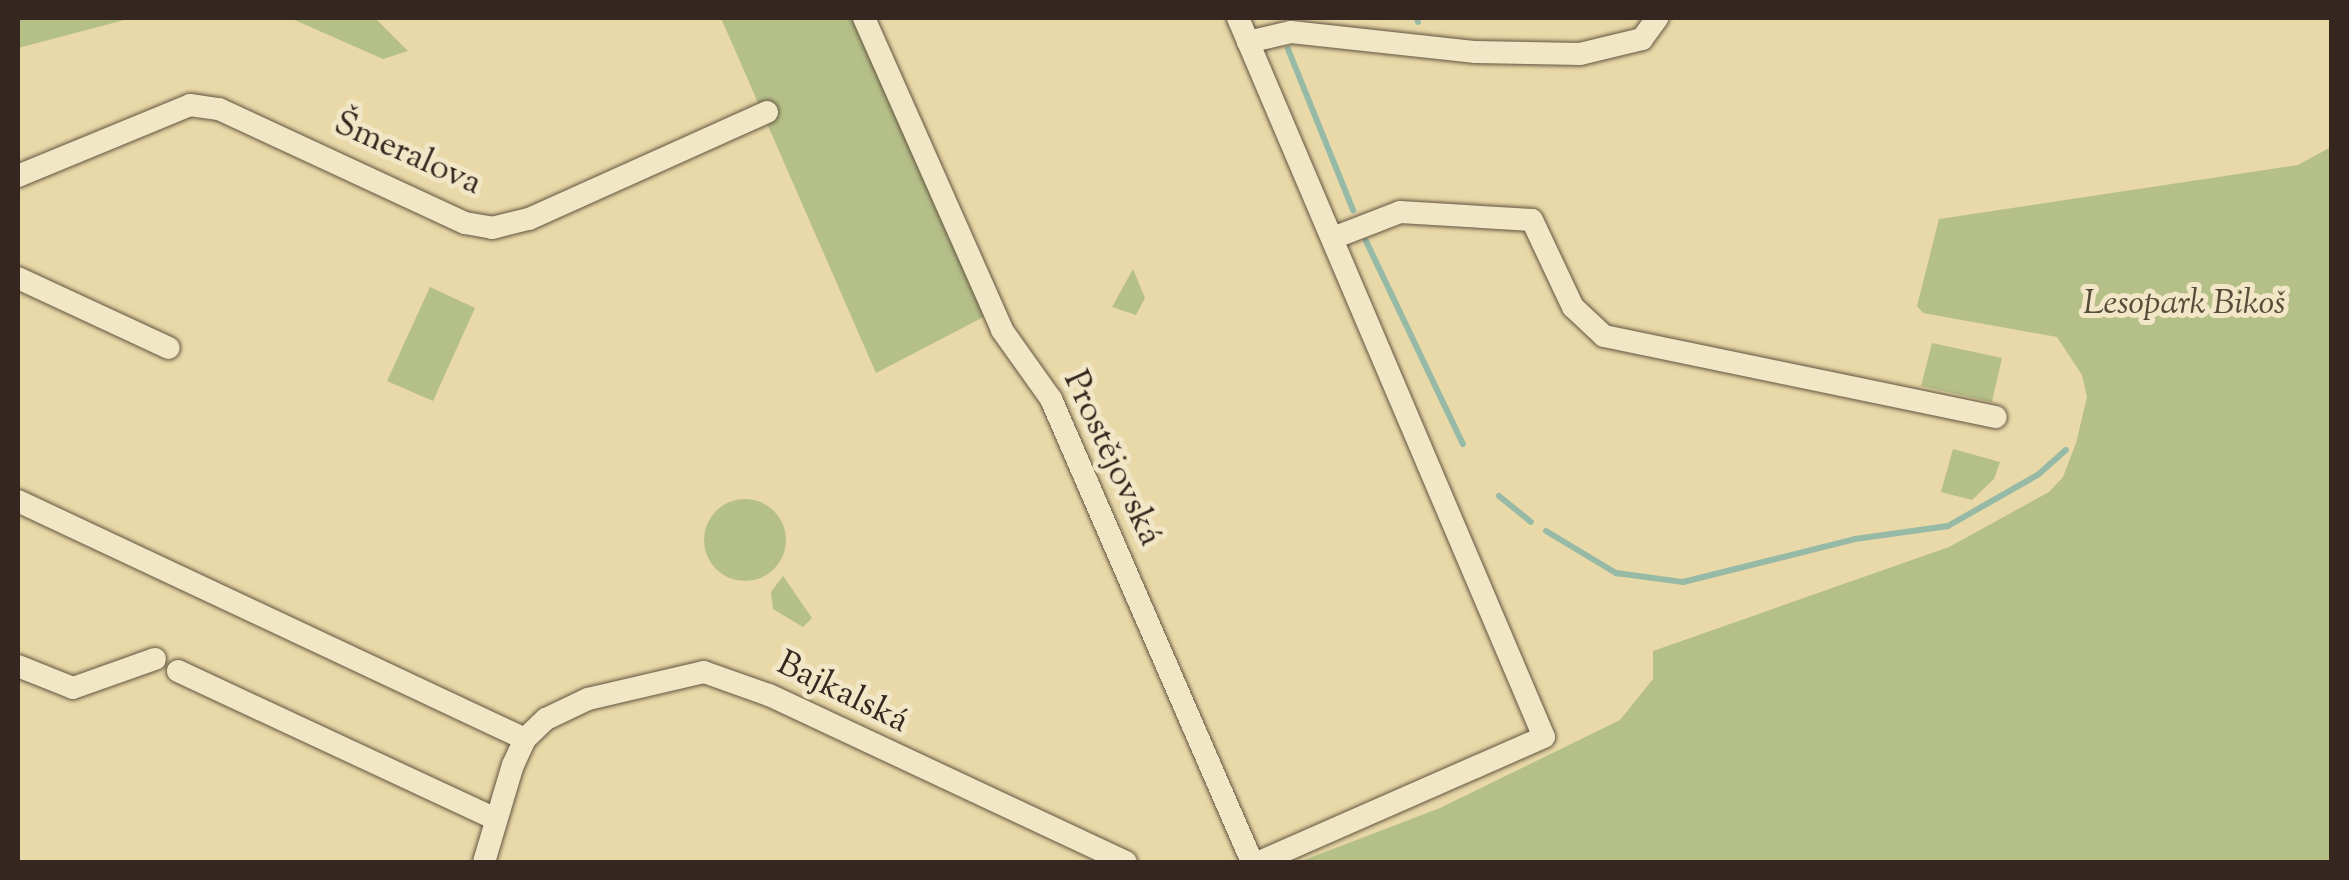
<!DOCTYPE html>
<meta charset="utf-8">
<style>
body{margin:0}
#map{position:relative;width:2349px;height:880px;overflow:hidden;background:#e9d9a8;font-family:"Sorts Mill Goudy",serif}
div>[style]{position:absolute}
.green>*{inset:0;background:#b5bf88}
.round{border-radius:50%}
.stream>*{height:6px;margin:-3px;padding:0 3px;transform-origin:3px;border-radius:3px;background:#97baa7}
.roads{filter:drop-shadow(0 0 2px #625441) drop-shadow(0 0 2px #625441)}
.minor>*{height:22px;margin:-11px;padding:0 11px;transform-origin:11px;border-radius:11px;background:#f1e6c6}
span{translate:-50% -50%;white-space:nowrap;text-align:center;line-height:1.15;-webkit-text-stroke:10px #f1e6c6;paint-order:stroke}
.street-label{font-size:35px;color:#35271f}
.park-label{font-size:35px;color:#554d39;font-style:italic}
.frame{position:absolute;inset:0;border:20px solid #35271f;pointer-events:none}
</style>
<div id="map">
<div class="green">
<i style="clip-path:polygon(18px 18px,132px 18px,18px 48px)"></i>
<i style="clip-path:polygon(290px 18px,375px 18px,408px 51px,383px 59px)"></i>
<i style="clip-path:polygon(721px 18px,861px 18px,997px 310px,876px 373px)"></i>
<i style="clip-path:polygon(2331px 147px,2331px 862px,1299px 862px,1440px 808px,1620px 720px,1653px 679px,1653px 651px,1949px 547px,2049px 492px,2063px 477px,2076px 443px,2087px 397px,2082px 375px,2057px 337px,1923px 313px,1917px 306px,1939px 219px,2298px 165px)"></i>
<i style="clip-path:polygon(1133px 269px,1145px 298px,1136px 315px,1112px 307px)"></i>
<i style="clip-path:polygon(430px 287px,475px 308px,433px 401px,387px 381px)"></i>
<i style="clip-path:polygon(1932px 343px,2002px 358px,1992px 402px,1921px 386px)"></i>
<i style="clip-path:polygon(1953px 449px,2000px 462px,1994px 479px,1972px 500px,1941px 492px)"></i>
<i class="round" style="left:704px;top:499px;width:82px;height:82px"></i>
<i style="clip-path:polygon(783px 576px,812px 618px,803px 627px,773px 609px,771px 592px)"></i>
</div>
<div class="stream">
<i style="left:1417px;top:18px;width:4px;rotate:76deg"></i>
<i style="left:1288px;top:49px;width:174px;rotate:68deg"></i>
<i style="left:1366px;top:241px;width:225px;rotate:64.5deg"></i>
<i style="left:1499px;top:496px;width:41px;rotate:39.1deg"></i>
<i style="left:1546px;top:531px;width:82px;rotate:31deg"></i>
<i style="left:1616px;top:573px;width:68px;rotate:7.7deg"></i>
<i style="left:1683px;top:582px;width:177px;rotate:-14deg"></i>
<i style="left:1855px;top:539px;width:94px;rotate:-8deg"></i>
<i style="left:1948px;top:526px;width:105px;rotate:-29.7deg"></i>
<i style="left:2039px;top:474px;width:36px;rotate:-42deg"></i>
</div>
<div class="roads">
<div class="minor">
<i style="left:864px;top:18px;width:341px;rotate:66.1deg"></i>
<i style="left:1002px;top:330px;width:85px;rotate:54.6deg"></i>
<i style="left:1051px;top:399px;width:505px;rotate:66.53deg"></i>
<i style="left:1238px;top:18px;width:781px;rotate:66.95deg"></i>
<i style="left:1544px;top:737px;width:311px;rotate:156.3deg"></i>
<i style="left:1248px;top:42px;width:44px;rotate:-13.1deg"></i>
<i style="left:1291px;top:32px;width:186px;rotate:6.2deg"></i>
<i style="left:1476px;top:52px;width:104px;rotate:1.1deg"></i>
<i style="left:1580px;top:54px;width:64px;rotate:-13.6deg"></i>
<i style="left:1642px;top:39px;width:26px;rotate:-54deg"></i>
<i style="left:18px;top:176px;width:186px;rotate:-22.4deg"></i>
<i style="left:190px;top:105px;width:29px;rotate:8deg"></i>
<i style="left:219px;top:109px;width:271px;rotate:24.9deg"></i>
<i style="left:465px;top:223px;width:27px;rotate:10deg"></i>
<i style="left:492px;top:228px;width:38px;rotate:-14deg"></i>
<i style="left:529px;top:219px;width:261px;rotate:-24.2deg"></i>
<i style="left:1333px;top:238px;width:72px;rotate:-21.2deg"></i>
<i style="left:1400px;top:212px;width:132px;rotate:3.5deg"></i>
<i style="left:1532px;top:220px;width:96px;rotate:64.8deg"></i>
<i style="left:1573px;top:307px;width:42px;rotate:43.1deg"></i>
<i style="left:1604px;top:336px;width:400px;rotate:11.7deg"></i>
<i style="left:18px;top:278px;width:166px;rotate:24.9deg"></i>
<i style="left:18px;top:501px;width:560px;rotate:25.15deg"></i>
<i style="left:18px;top:666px;width:59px;rotate:21.8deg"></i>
<i style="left:73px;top:688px;width:87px;rotate:-19.5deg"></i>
<i style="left:178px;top:671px;width:351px;rotate:25deg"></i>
<i style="left:484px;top:862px;width:101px;rotate:-73.4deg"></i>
<i style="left:513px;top:765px;width:29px;rotate:-65deg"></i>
<i style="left:525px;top:739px;width:29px;rotate:-44deg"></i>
<i style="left:546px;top:719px;width:47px;rotate:-25.5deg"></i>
<i style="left:588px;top:699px;width:119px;rotate:-13.1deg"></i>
<i style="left:704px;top:672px;width:69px;rotate:19.5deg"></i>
<i style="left:769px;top:695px;width:394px;rotate:25.1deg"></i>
</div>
</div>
<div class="street-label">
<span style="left:407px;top:155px;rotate:24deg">Šmeralova</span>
<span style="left:1111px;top:459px;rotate:65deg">Prostějovská</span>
<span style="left:842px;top:694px;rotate:26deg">Bajkalská</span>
</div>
<div class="park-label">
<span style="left:2184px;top:305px">Lesopark Bikoš</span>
</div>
<div class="frame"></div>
</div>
